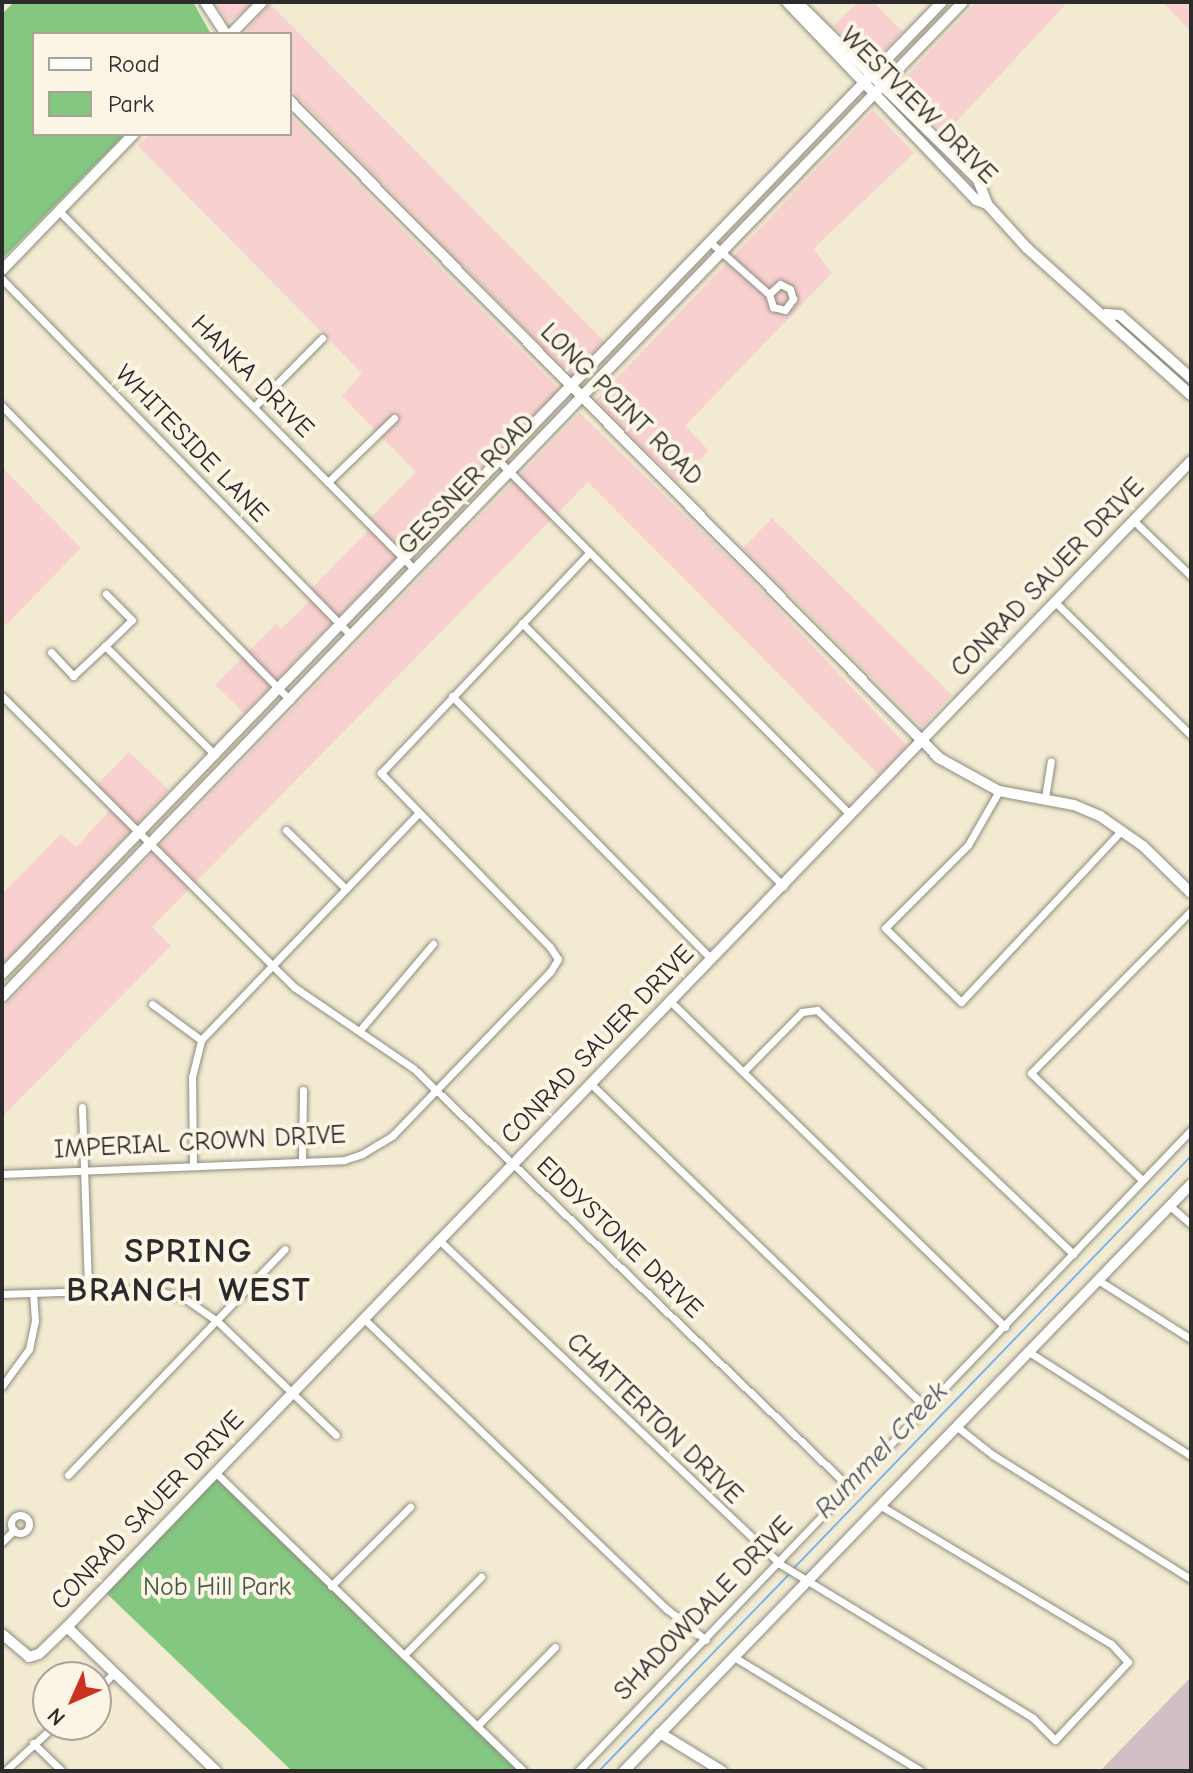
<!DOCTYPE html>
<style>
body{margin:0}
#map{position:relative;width:1193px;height:1773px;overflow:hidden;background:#f2ebd2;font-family:"Comic Neue",sans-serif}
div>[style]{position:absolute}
.built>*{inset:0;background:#f7d0cf}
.industrial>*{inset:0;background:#d2bec5}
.green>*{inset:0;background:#83c781}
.stream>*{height:2px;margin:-1px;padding:0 1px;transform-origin:1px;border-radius:1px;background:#7db4ec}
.roads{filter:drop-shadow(0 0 2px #8e8b7e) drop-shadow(0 0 2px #8e8b7e)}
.street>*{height:7px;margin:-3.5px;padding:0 3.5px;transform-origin:3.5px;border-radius:3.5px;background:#fff}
.street>.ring{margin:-3.5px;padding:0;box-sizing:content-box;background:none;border:7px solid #fff;border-radius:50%}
.secondary>*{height:10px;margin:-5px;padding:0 5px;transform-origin:5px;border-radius:5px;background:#fff}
span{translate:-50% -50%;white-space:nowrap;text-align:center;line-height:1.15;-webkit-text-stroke:8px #fcf5e5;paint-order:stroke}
.street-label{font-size:26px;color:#2b2b2b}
.park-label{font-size:26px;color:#455a45}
.water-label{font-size:28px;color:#445465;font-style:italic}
.district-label{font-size:34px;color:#2b2b2b;font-weight:700;letter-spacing:2px}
.frame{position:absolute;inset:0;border:4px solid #2b2b2b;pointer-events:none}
.legend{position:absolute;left:32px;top:32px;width:260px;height:104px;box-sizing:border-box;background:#fcf5e5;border:2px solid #a8a49b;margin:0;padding:10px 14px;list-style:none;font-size:24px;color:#2b2b2b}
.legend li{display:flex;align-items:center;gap:16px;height:40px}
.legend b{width:40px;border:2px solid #a8a49b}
.north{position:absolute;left:32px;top:1661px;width:80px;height:80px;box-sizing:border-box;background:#fcf5e5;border:2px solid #a8a49b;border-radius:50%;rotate:225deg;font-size:22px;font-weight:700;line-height:32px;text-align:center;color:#2b2b2b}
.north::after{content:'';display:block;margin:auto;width:28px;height:36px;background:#c8321e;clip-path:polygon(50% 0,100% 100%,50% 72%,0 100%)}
</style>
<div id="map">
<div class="built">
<i style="clip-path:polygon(215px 2px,257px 2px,228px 22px)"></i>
<i style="clip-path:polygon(858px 2px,873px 2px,903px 32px,871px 63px,833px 26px)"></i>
<i style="clip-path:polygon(977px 2px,1068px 2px,945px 134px,897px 86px)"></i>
<i style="clip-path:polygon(1162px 2px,1191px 2px,1191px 31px)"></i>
<i style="clip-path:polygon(270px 4px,606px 343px,572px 377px,290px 89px,290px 34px,244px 34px)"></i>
<i style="clip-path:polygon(873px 110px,914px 153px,813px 249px,832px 273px,685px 426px,709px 451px,678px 482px,595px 401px)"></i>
<i style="clip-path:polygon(290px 115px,560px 390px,244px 713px,215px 685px,276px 624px,281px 629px,310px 601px,312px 588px,369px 530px,369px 519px,416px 472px,342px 396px,362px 373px,138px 146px,150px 134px,290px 134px)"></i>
<i style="clip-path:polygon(580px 413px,742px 571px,907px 746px,879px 775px,588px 482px,152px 927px,171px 946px,2px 1117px,2px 1009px)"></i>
<i style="clip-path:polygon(2px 467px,81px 548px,6px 625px,2px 621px)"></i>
<i style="clip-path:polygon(772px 518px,952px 695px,922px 727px,743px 548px)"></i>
<i style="clip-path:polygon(129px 752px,169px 790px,2px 966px,2px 894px,61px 834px,76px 847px,111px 809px,93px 789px)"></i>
</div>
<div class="industrial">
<i style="clip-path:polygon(1191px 1677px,1191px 1771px,1100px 1771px)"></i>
</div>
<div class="green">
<i style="clip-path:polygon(14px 2px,193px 2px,211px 34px,34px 34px,34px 134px,125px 134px,2px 259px,2px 14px)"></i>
<i style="clip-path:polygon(215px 1472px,524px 1771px,292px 1771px,103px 1590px)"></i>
</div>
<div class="stream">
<i style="left:794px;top:1568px;width:572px;rotate:-46.06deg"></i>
<i style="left:599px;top:1771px;width:275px;rotate:-46deg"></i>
</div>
<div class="roads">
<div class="street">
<i style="left:60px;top:212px;width:504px;rotate:45.24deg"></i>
<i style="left:709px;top:241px;width:80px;rotate:41.5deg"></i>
<i style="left:769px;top:294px;width:14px;rotate:73deg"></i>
<i style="left:773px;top:307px;width:12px;rotate:14deg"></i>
<i style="left:785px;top:310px;width:14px;rotate:-54deg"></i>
<i style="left:793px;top:299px;width:10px;rotate:-107deg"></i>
<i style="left:790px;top:289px;width:11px;rotate:-153deg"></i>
<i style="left:780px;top:284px;width:15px;rotate:138deg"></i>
<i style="left:2px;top:279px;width:499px;rotate:45.6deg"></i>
<i style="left:2px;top:406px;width:412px;rotate:45.6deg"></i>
<i style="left:254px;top:407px;width:97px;rotate:-45.4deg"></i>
<i style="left:499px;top:461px;width:499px;rotate:45.2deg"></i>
<i style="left:328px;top:482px;width:92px;rotate:-44.1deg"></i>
<i style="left:1134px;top:521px;width:79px;rotate:44deg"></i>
<i style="left:1055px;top:602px;width:190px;rotate:44.4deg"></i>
<i style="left:522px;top:623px;width:371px;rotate:45.2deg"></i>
<i style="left:105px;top:646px;width:37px;rotate:-44deg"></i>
<i style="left:132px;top:620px;width:37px;rotate:-135deg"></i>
<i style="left:51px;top:652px;width:33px;rotate:47deg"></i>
<i style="left:73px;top:676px;width:44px;rotate:-43.2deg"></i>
<i style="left:105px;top:646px;width:155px;rotate:44.7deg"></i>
<i style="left:2px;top:696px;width:412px;rotate:44.9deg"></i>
<i style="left:294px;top:987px;width:145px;rotate:34.3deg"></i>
<i style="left:414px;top:1069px;width:606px;rotate:43.86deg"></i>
<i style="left:452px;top:696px;width:369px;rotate:45.4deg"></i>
<i style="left:999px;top:791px;width:62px;rotate:119.9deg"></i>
<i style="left:968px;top:845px;width:117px;rotate:135deg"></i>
<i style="left:885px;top:928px;width:106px;rotate:44.2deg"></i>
<i style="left:961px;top:1002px;width:236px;rotate:-46.9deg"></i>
<i style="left:1045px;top:798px;width:37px;rotate:-81deg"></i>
<i style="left:286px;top:830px;width:81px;rotate:44.5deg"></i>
<i style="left:671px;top:1002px;width:466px;rotate:44.2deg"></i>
<i style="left:152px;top:1004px;width:61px;rotate:36.3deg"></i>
<i style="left:360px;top:1030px;width:113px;rotate:-49.7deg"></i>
<i style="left:743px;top:1072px;width:84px;rotate:-45.5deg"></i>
<i style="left:802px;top:1012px;width:15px;rotate:-8deg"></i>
<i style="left:817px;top:1010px;width:354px;rotate:43.6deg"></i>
<i style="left:591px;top:1084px;width:466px;rotate:44deg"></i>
<i style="left:82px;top:1107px;width:183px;rotate:88.1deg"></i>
<i style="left:302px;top:1161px;width:71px;rotate:-89.2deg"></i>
<i style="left:193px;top:1166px;width:89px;rotate:-90.6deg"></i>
<i style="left:192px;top:1077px;width:38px;rotate:-76deg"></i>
<i style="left:201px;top:1040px;width:312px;rotate:-46.2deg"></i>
<i style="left:2px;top:1174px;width:342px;rotate:-2.3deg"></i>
<i style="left:344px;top:1160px;width:19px;rotate:-18deg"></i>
<i style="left:362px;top:1154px;width:35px;rotate:-31deg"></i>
<i style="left:392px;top:1136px;width:228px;rotate:-46.1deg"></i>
<i style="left:550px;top:972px;width:15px;rotate:-58deg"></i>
<i style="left:558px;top:959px;width:14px;rotate:-124deg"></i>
<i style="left:550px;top:947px;width:243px;rotate:-134.2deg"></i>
<i style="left:381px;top:773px;width:303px;rotate:-46.6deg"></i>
<i style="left:1142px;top:1180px;width:154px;rotate:-136.1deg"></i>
<i style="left:1031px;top:1073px;width:228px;rotate:-45.4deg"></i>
<i style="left:1170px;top:1206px;width:28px;rotate:41deg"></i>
<i style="left:440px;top:1241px;width:469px;rotate:43.5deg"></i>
<i style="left:780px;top:1564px;width:296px;rotate:31.3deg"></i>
<i style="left:1033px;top:1718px;width:31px;rotate:45deg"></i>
<i style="left:1055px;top:1740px;width:107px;rotate:-46.9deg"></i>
<i style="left:1128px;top:1662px;width:25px;rotate:-133deg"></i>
<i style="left:1111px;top:1644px;width:270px;rotate:-149deg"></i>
<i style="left:1098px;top:1280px;width:110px;rotate:32.4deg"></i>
<i style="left:2px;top:1294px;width:147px;rotate:-1.9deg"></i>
<i style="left:149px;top:1289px;width:36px;rotate:14deg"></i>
<i style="left:184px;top:1298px;width:39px;rotate:35deg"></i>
<i style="left:216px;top:1320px;width:166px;rotate:43.8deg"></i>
<i style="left:363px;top:1318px;width:422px;rotate:43.8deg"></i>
<i style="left:668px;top:1610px;width:48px;rotate:38.3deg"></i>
<i style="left:1029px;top:1352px;width:193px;rotate:32.7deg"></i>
<i style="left:2px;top:1386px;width:46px;rotate:-53.9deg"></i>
<i style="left:29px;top:1349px;width:29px;rotate:-78deg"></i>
<i style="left:35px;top:1321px;width:28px;rotate:-94deg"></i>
<i style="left:956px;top:1426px;width:47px;rotate:38.1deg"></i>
<i style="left:993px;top:1455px;width:234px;rotate:32.1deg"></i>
<i style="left:215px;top:1472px;width:430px;rotate:44.1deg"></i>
<i style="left:68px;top:1475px;width:313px;rotate:-46.2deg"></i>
<i class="ring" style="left:11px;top:1515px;width:11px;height:11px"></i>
<i style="left:2px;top:1542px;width:17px;rotate:-45deg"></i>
<i style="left:331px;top:1586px;width:112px;rotate:-45deg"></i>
<i style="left:404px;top:1655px;width:110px;rotate:-45.4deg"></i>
<i style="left:734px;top:1657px;width:219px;rotate:31.4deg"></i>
<i style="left:96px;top:1691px;width:25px;rotate:-45deg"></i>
<i style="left:477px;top:1726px;width:111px;rotate:-45.4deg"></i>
<i style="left:33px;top:1743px;width:40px;rotate:44deg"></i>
<i style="left:5px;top:1771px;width:68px;rotate:-42.6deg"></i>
<i style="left:578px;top:1771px;width:887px;rotate:-46.28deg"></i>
</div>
<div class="secondary">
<i style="left:205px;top:2px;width:38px;rotate:57deg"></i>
<i style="left:787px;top:2px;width:274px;rotate:46.3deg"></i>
<i style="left:976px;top:200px;width:12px;rotate:20deg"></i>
<i style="left:987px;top:204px;width:59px;rotate:47.7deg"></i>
<i style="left:1027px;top:248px;width:220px;rotate:41.9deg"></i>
<i style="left:797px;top:2px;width:254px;rotate:44.5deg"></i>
<i style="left:978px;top:180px;width:26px;rotate:69deg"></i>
<i style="left:231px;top:34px;width:45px;rotate:-45.9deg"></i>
<i style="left:290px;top:101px;width:923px;rotate:45.35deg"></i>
<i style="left:939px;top:758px;width:68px;rotate:28.8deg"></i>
<i style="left:999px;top:791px;width:76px;rotate:10.6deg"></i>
<i style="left:1074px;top:805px;width:28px;rotate:23deg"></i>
<i style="left:1100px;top:816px;width:52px;rotate:34.9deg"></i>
<i style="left:1143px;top:846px;width:67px;rotate:44.4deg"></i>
<i style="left:2px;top:270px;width:190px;rotate:-45.9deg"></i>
<i style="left:1106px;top:314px;width:14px;rotate:4deg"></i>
<i style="left:1120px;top:315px;width:95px;rotate:41.6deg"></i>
<i style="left:2px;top:974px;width:1352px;rotate:-45.96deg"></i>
<i style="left:2px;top:997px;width:1383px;rotate:-46deg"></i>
<i style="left:67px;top:1627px;width:207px;rotate:44deg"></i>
<i style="left:2px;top:1634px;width:35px;rotate:40deg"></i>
<i style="left:29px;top:1657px;width:10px;rotate:-17deg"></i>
<i style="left:39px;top:1654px;width:39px;rotate:-44deg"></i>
<i style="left:67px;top:1627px;width:1620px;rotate:-46.05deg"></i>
<i style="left:660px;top:1733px;width:73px;rotate:31.5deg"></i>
<i style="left:624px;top:1771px;width:816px;rotate:-45.99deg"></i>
</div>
</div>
<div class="street-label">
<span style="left:918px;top:106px;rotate:45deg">WESTVIEW DRIVE</span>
<span style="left:252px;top:377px;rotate:45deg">HANKA DRIVE</span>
<span style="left:621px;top:405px;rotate:45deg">LONG POINT ROAD</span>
<span style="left:191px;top:444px;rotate:46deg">WHITESIDE LANE</span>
<span style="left:467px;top:485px;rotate:-46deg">GESSNER ROAD</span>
<span style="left:1048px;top:578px;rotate:-46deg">CONRAD SAUER DRIVE</span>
<span style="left:598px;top:1045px;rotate:-46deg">CONRAD SAUER DRIVE</span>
<span style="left:200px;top:1143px;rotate:-3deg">IMPERIAL CROWN DRIVE</span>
<span style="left:619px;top:1238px;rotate:44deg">EDDYSTONE DRIVE</span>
<span style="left:654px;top:1419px;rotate:44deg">CHATTERTON DRIVE</span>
<span style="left:148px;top:1511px;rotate:-46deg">CONRAD SAUER DRIVE</span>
<span style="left:704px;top:1609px;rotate:-46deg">SHADOWDALE DRIVE</span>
</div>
<div class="park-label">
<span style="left:217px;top:1588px">Nob Hill Park</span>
</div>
<div class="water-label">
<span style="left:881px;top:1450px;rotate:-46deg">Rummel Creek</span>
</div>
<div class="district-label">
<span style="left:189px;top:1271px">SPRING<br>BRANCH WEST</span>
</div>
<div class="frame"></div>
<ul class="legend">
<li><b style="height:10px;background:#fff"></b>Road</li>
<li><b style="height:22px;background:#83c781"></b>Park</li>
</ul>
<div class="north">N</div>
</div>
